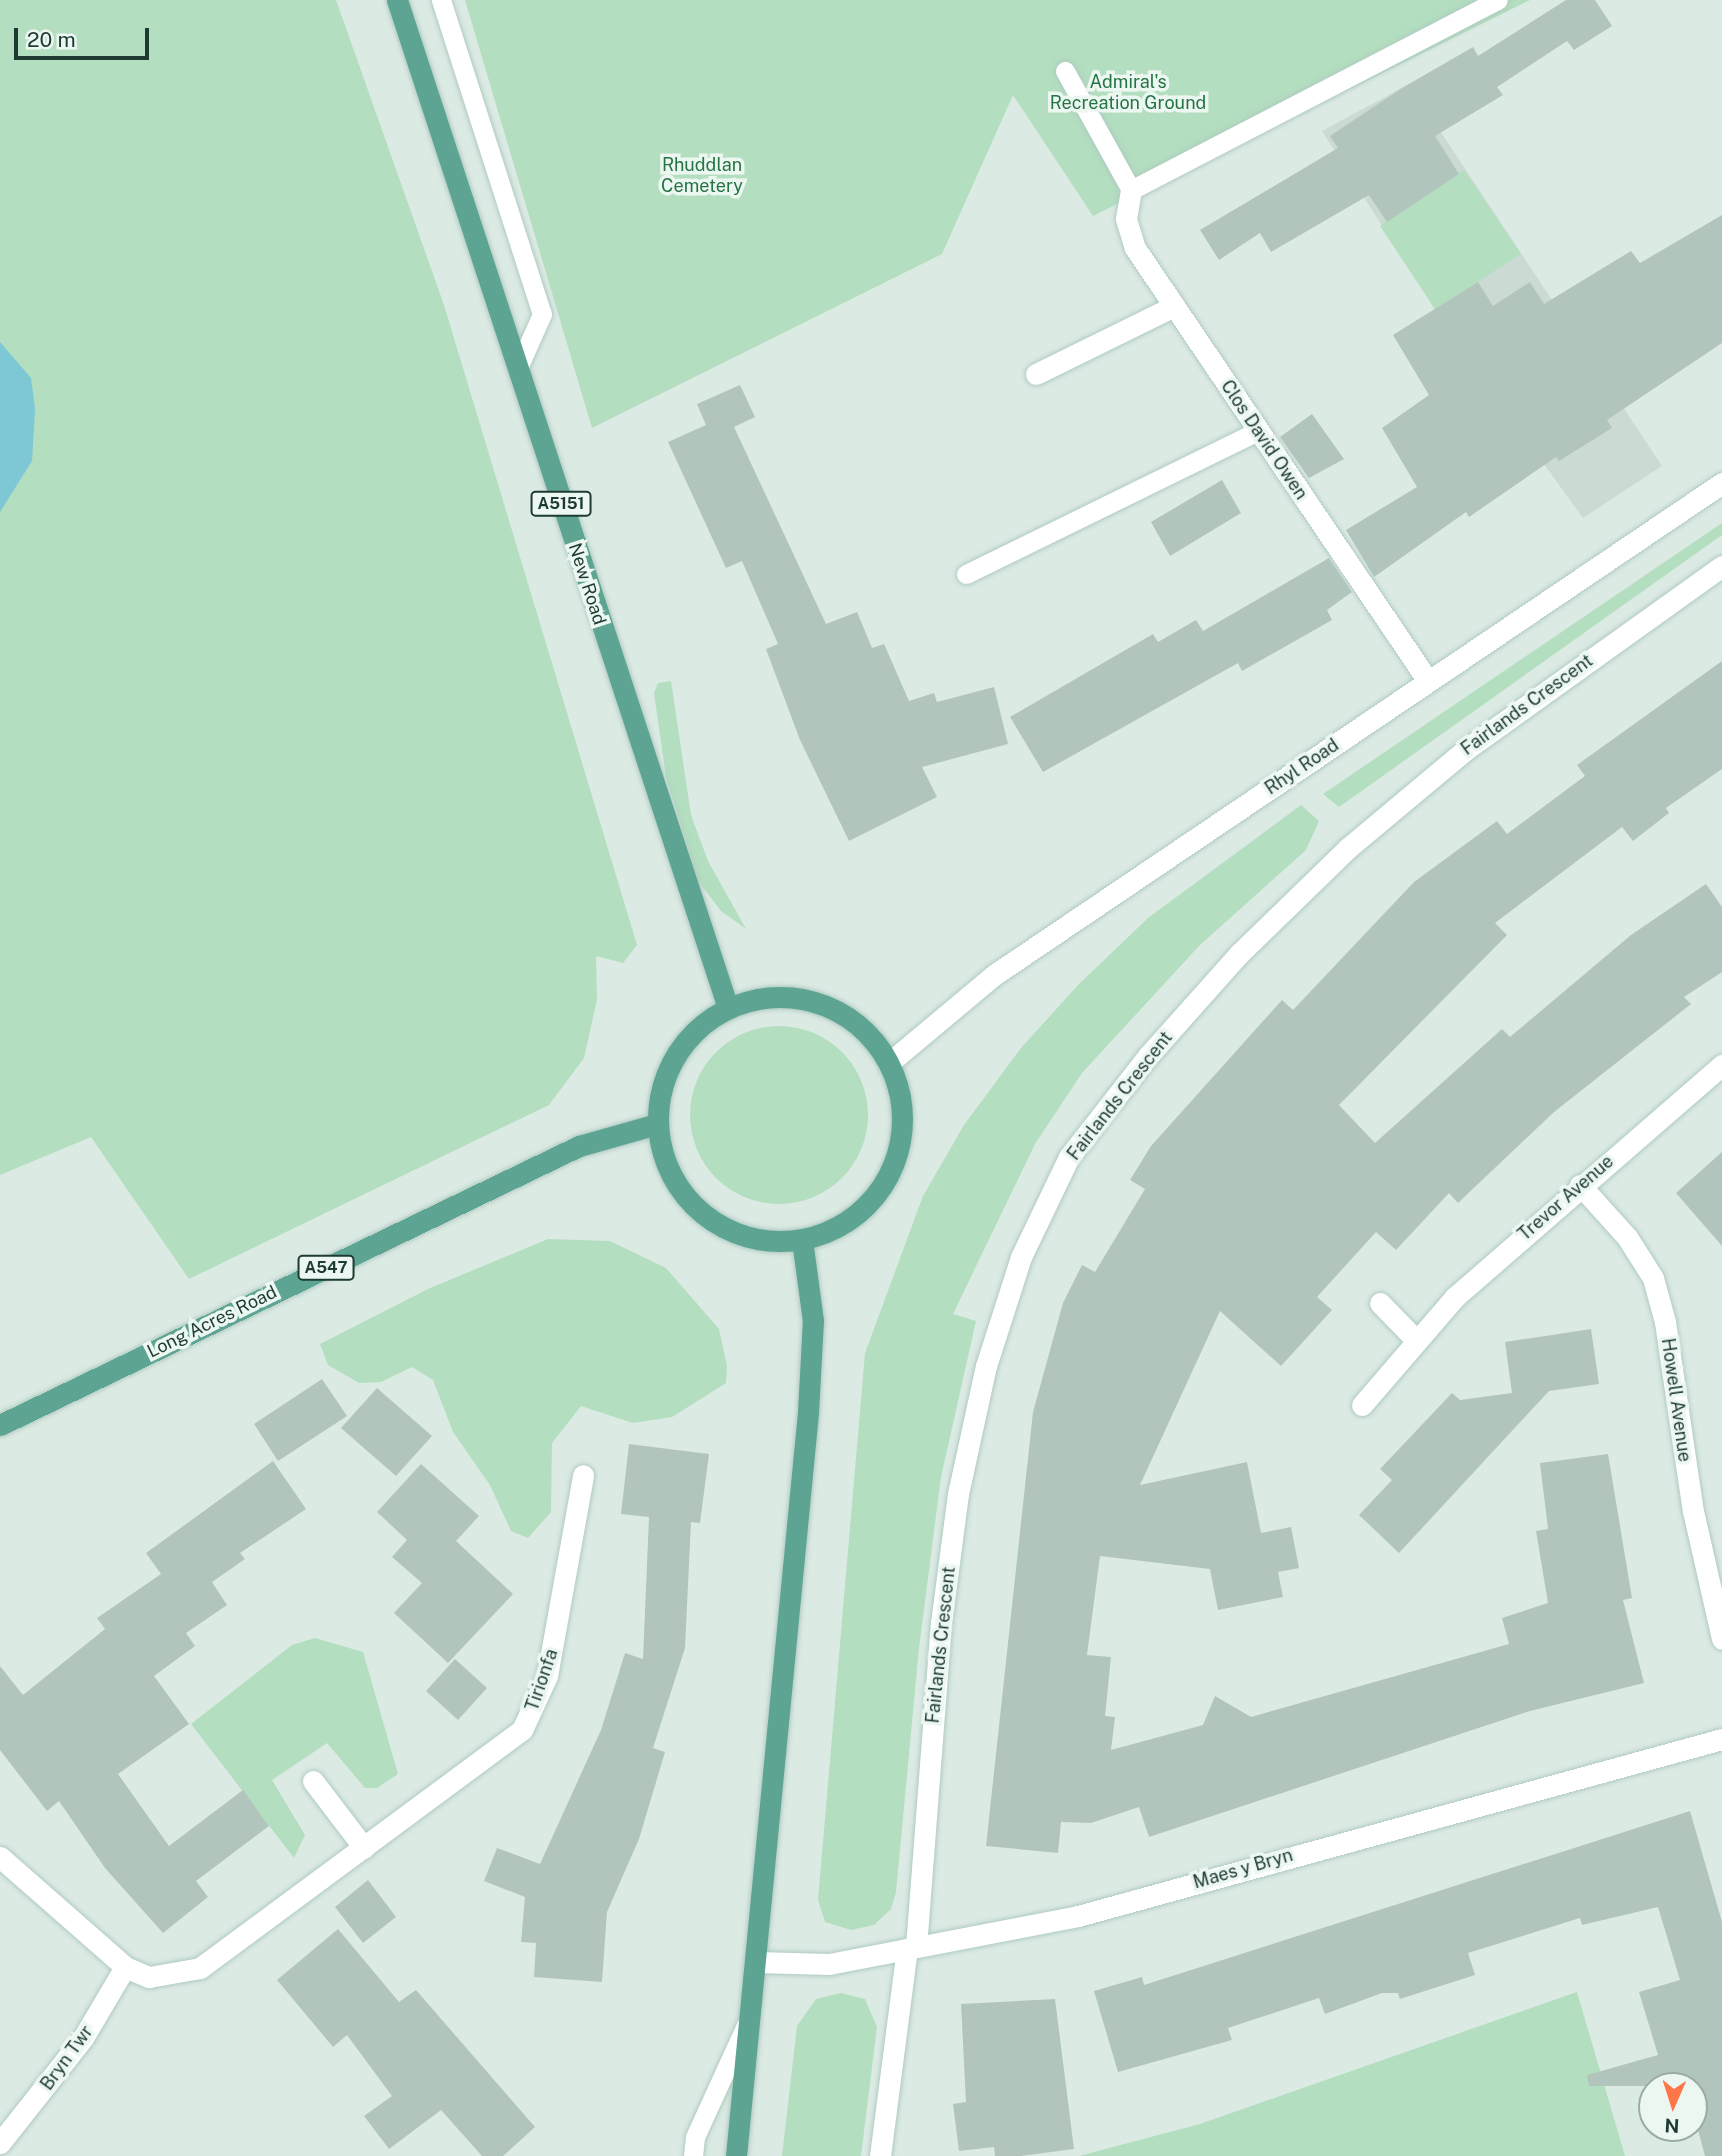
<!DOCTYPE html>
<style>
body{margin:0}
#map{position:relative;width:1722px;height:2156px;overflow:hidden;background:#dceae4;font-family:"Public Sans",sans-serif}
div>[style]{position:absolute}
.built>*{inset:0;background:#cbdad3}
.green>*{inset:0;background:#b3debf}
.round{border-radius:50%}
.water>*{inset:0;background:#7ec7d5}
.building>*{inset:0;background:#b2c5bd}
.roads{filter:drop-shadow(0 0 2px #afcbc1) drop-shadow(0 0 2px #afcbc1)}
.lane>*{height:19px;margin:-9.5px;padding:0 9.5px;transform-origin:9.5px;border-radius:9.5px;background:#fff}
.street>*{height:21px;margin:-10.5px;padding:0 10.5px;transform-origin:10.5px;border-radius:10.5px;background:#fff}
.secondary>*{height:21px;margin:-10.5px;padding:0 10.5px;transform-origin:10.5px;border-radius:10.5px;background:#fff}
.primary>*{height:21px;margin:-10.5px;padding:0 10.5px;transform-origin:10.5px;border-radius:10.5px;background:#5da492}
.primary>.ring{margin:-10.5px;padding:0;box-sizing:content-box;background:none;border:21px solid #5da492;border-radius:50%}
span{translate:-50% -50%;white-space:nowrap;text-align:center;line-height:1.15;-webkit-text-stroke:7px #edf7f2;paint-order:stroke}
.shield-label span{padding:2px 5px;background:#edf7f2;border:2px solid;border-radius:5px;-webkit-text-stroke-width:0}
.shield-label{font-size:16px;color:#1d3b33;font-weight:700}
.park-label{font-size:18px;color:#247444}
.street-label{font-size:18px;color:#1d3b33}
.north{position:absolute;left:1638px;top:2072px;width:70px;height:70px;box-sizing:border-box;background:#edf7f2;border:2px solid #9aaca6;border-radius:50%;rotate:183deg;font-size:19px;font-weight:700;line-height:28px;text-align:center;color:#1d3b33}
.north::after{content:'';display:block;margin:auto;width:24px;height:32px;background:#fe7647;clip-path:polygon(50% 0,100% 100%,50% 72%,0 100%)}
.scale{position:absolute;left:14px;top:28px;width:135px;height:32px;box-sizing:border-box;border:4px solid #1d3b33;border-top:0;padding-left:9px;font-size:21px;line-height:24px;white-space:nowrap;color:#1d3b33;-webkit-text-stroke:5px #edf7f2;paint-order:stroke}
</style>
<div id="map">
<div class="built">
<i style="clip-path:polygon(1409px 84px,1662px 466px,1583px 518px,1455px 341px,1322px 131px)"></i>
</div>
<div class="green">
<i style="clip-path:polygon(0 0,336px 0,444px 305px,637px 945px,623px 963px,596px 956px,597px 1000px,584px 1058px,549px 1105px,189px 1279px,91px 1137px,0 1175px)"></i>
<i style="clip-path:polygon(465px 0,1530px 0,1093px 216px,1013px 95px,942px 254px,592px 428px)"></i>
<i style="clip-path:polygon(1464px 170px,1521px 254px,1435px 309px,1380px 226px)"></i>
<i style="clip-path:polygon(1722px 523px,1722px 535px,1339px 807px,1323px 794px)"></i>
<i style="clip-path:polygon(671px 681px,691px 815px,708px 861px,746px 929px,721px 911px,698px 881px,666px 777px,654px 693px,658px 683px)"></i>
<i style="clip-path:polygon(1301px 805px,1319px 821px,1306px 850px,1200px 945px,1082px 1073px,1035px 1144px,953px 1314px,976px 1321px,941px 1477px,919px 1648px,896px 1892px,891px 1909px,874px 1925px,851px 1930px,825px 1922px,818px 1900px,865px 1353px,923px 1196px,964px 1125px,1021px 1048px,1079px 984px,1148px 918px)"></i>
<i class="round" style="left:690px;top:1026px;width:178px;height:178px"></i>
<i style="clip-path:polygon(548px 1239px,610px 1241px,666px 1268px,719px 1329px,727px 1366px,726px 1383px,672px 1417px,633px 1423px,581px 1406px,552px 1443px,551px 1512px,528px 1538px,511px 1531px,490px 1485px,453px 1432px,433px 1380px,412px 1367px,381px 1382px,359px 1383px,328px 1365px,320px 1344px,428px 1289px)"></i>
<i style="clip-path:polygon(315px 1638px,363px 1652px,398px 1774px,377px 1788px,365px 1788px,327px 1743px,272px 1780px,305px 1835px,294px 1858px,191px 1724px,292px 1645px)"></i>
<i style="clip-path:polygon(1577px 1992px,1625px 2156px,1079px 2156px,1200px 2124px)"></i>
<i style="clip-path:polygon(841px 1993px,865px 1999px,877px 2027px,861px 2156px,782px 2156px,797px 2026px,816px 1999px)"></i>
</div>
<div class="water">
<i style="clip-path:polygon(0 342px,31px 378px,35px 409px,32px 461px,0 512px)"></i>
</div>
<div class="building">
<i style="clip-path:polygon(1566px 0,1595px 0,1612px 26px,1574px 50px,1567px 41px,1497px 87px,1503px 95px,1435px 136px,1459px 174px,1387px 222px,1369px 195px,1271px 252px,1260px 233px,1219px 260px,1200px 230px,1338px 148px,1330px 136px,1402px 88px,1473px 47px,1478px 56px)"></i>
<i style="clip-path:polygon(1722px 215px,1722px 343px,1607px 420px,1612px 428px,1559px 461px,1556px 457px,1469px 517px,1466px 512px,1374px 577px,1346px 530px,1417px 487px,1382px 428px,1429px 395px,1393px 335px,1478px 282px,1493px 306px,1530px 282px,1544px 304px,1631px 251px,1640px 263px)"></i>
<i style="clip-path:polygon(740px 385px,755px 417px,734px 427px,826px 624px,857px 612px,872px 648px,884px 644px,909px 701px,934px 693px,937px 702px,994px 687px,1008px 744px,922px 767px,937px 797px,849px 841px,800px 740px,766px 649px,778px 644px,742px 561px,726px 568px,668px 442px,706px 425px,697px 404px)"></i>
<i style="clip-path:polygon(1312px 414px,1344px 459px,1309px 478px,1280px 437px)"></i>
<i style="clip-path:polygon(1222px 480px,1241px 513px,1170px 556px,1151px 522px)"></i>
<i style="clip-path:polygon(1329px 558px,1352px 592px,1327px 610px,1332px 620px,1242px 671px,1238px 663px,1043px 772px,1010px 717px,1153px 634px,1158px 642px,1196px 620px,1203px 631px)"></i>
<i style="clip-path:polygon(1722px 661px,1722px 769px,1666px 808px,1669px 813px,1633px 841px,1622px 827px,1495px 923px,1507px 935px,1339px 1105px,1375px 1143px,1502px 1029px,1510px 1037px,1631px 935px,1706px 884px,1722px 907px,1722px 972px,1684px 997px,1691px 1004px,1554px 1112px,1458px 1203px,1449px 1193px,1396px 1250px,1376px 1232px,1317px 1297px,1332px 1310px,1281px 1366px,1220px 1311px,1140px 1485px,1247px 1462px,1261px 1533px,1291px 1527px,1299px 1568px,1278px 1572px,1283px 1597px,1218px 1610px,1210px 1569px,1100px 1556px,1087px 1655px,1111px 1657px,1105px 1716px,1115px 1717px,1111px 1750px,1203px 1725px,1215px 1696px,1251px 1717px,1509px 1644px,1502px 1618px,1548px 1603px,1536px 1531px,1548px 1529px,1540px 1463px,1608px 1454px,1632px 1598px,1623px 1600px,1644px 1683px,1530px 1711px,1149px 1837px,1139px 1807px,1091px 1823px,1061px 1822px,1058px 1853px,986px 1846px,1033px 1412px,1063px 1303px,1082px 1265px,1095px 1272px,1145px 1189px,1130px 1180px,1151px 1146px,1282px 1000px,1293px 1010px,1414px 882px,1497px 821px,1507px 834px,1585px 776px,1577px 765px)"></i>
<i style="clip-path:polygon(1722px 1152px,1722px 1246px,1676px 1193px)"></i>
<i style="clip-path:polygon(1591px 1329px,1599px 1384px,1549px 1391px,1399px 1553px,1359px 1515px,1392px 1480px,1380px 1469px,1452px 1393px,1460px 1400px,1512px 1393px,1505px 1342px)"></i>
<i style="clip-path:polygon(322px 1379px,347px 1416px,278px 1461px,254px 1424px)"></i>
<i style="clip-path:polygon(377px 1388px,432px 1436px,396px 1476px,341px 1428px)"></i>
<i style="clip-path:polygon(629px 1444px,709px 1454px,700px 1523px,691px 1522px,685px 1648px,653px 1748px,665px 1752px,639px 1839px,607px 1912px,602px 1982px,534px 1977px,536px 1943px,521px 1942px,525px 1897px,484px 1881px,497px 1848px,540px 1864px,601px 1730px,625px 1653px,643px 1659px,649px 1517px,621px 1514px)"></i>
<i style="clip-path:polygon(273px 1461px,306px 1509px,240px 1553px,245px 1559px,212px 1582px,227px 1605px,186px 1633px,195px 1646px,154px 1676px,189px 1724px,118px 1774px,169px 1846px,243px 1790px,269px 1826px,196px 1881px,208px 1897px,163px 1933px,105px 1868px,59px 1801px,47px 1811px,0 1750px,0 1666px,23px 1695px,105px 1629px,97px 1618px,161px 1574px,146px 1553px)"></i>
<i style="clip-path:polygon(421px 1464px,479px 1516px,456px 1541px,513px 1594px,448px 1663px,394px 1613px,422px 1583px,392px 1557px,407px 1540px,377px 1512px)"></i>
<i style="clip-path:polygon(455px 1659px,487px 1688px,458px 1720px,426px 1691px)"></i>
<i style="clip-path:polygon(1690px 1811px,1722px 1922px,1722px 2156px,1705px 2156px,1694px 2115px,1694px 2086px,1589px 2086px,1587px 2075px,1658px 2055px,1639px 1992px,1680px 1980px,1658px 1907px,1582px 1925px,1580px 1918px,1468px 1953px,1475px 1975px,1400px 1999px,1398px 1993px,1382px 1993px,1325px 2014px,1319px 1998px,1228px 2028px,1232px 2040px,1118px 2072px,1094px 1991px,1142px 1977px,1144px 1985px)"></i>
<i style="clip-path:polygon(368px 1880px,396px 1917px,363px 1943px,335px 1907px)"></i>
<i style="clip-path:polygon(338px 1929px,399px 2002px,416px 1990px,535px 2127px,503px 2156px,482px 2156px,441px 2110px,389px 2149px,364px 2116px,392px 2096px,347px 2035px,333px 2047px,277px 1980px)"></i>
<i style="clip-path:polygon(1055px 1999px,1074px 2149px,1021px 2156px,995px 2156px,994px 2147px,959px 2151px,953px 2104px,966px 2102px,961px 2004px)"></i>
</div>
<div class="roads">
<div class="lane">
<i style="left:441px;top:0;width:330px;rotate:72.2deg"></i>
<i style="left:542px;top:314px;width:59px;rotate:114deg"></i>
<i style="left:1065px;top:71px;width:136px;rotate:61deg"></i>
<i style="left:1131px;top:190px;width:413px;rotate:-27.4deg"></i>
<i style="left:966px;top:574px;width:325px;rotate:-26.1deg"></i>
<i style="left:693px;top:2156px;width:19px;rotate:-84deg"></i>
<i style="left:695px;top:2137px;width:123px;rotate:-65.5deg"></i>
</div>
<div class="street">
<i style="left:1131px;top:190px;width:29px;rotate:100deg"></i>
<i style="left:1126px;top:219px;width:30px;rotate:73deg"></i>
<i style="left:1135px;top:248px;width:523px;rotate:55.91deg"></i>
<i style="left:1036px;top:374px;width:154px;rotate:-26.2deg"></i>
<i style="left:1580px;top:1185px;width:70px;rotate:47.9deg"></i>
<i style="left:1627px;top:1237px;width:49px;rotate:57.6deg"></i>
<i style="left:1653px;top:1278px;width:46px;rotate:74.7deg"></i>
<i style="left:1665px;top:1322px;width:191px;rotate:81.6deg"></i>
<i style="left:1693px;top:1511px;width:131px;rotate:77.2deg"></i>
<i style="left:1380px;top:1303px;width:53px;rotate:45.8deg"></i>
<i style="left:1362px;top:1405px;width:143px;rotate:-49.3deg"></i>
<i style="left:1455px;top:1297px;width:354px;rotate:-41deg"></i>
<i style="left:313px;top:1781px;width:84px;rotate:52.7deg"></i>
<i style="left:0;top:1857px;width:167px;rotate:41.3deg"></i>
<i style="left:125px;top:1967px;width:26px;rotate:23deg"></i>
<i style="left:149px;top:1977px;width:52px;rotate:-10deg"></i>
<i style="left:200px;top:1968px;width:400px;rotate:-36.5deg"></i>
<i style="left:522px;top:1730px;width:60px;rotate:-65.2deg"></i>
<i style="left:547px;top:1676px;width:204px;rotate:-79.8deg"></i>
<i style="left:916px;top:1947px;width:325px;rotate:-85.6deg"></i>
<i style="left:941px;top:1623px;width:130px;rotate:-82.5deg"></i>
<i style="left:958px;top:1494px;width:131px;rotate:-77.7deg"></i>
<i style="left:986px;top:1366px;width:114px;rotate:-72.2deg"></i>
<i style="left:1021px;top:1257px;width:111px;rotate:-64.4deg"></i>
<i style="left:1069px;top:1157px;width:128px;rotate:-52deg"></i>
<i style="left:1148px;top:1056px;width:137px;rotate:-48.3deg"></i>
<i style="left:1239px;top:954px;width:152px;rotate:-44.2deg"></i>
<i style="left:1348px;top:848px;width:153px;rotate:-39.9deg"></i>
<i style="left:1465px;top:750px;width:316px;rotate:-35.6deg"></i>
<i style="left:757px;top:1962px;width:72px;rotate:1.6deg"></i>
<i style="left:829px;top:1964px;width:254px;rotate:-10.9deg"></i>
<i style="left:1078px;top:1916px;width:668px;rotate:-15.37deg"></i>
<i style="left:0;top:2143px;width:134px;rotate:-51.7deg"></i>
<i style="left:83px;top:2038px;width:82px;rotate:-59.4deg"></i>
<i style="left:880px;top:2156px;width:209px;rotate:-82.6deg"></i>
</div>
<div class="secondary">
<i style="left:890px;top:1062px;width:136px;rotate:-39.9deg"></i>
<i style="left:994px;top:975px;width:879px;rotate:-34.05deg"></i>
</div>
<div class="primary">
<i style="left:397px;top:0;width:1061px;rotate:71.82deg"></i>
<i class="ring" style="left:658px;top:997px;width:223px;height:223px"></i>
<i style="left:0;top:1425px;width:643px;rotate:-25.73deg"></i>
<i style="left:579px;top:1146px;width:81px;rotate:-15.8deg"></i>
<i style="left:736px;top:2156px;width:747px;rotate:-84.47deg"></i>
<i style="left:808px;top:1412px;width:91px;rotate:-86.9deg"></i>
<i style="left:813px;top:1321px;width:82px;rotate:-97.7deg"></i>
</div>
</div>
<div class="shield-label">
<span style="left:561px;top:504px">A5151</span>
<span style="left:326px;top:1268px">A547</span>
</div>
<div class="park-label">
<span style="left:1128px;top:93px">Admiral's<br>Recreation Ground</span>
<span style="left:702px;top:176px">Rhuddlan<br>Cemetery</span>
</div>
<div class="street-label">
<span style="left:1264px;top:440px;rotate:56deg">Clos David Owen</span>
<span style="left:587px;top:584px;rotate:72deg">New Road</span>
<span style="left:1527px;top:705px;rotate:-36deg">Fairlands Crescent</span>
<span style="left:1302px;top:767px;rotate:-34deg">Rhyl Road</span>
<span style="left:1120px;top:1096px;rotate:-52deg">Fairlands Crescent</span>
<span style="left:1566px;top:1198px;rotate:-41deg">Trevor Avenue</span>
<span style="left:212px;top:1322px;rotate:-26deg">Long Acres Road</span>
<span style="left:1676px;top:1400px;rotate:82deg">Howell Avenue</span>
<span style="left:941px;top:1645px;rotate:-84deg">Fairlands Crescent</span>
<span style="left:542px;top:1680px;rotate:-71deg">Tirionfa</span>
<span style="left:1243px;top:1869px;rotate:-16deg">Maes y Bryn</span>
<span style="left:67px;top:2058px;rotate:-54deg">Bryn Twr</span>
</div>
<div class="north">N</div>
<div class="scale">20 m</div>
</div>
